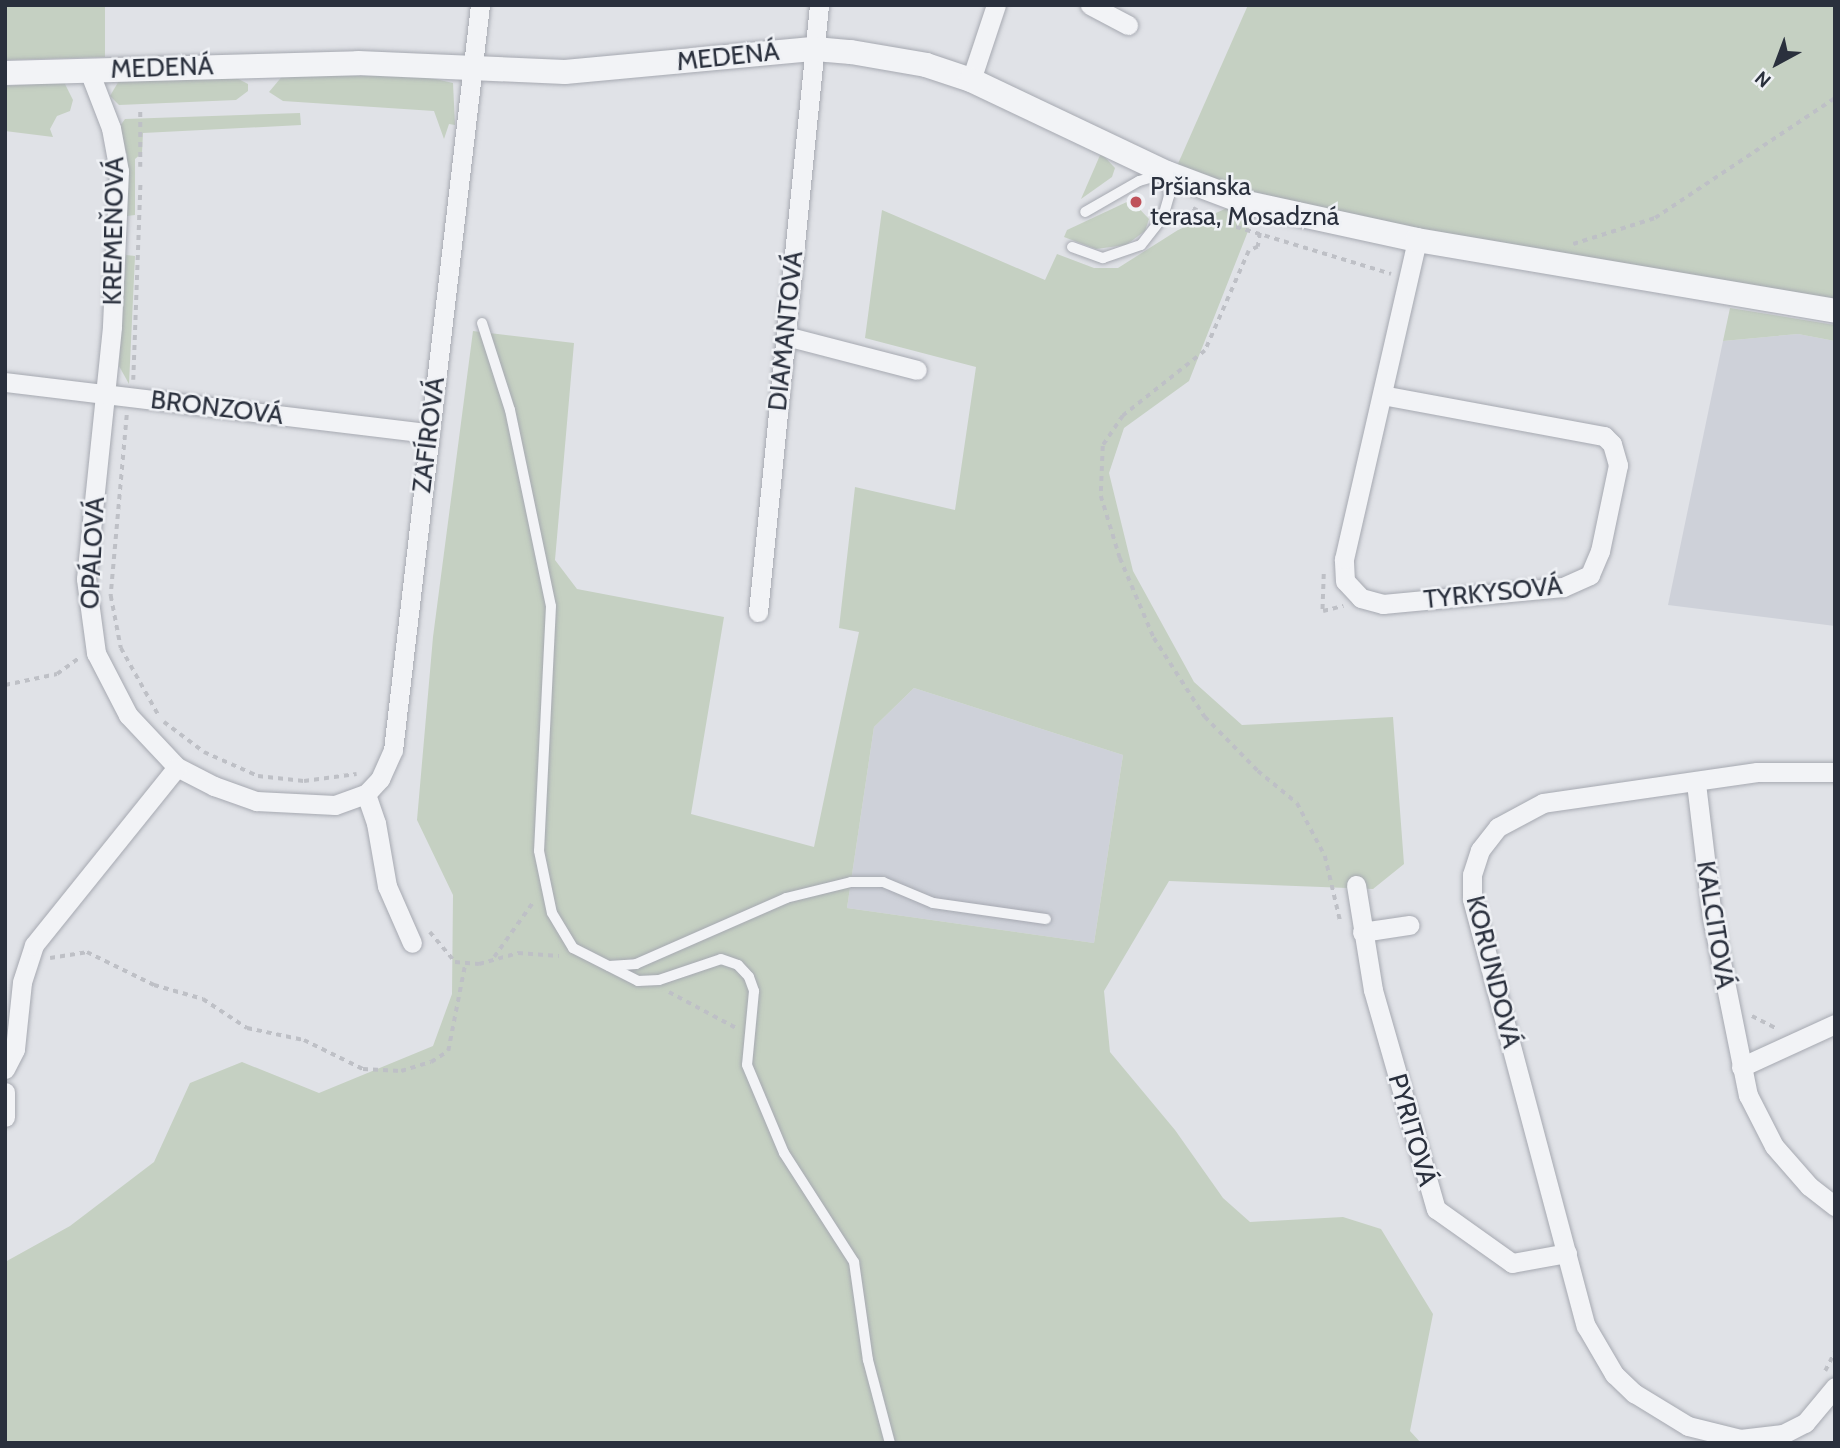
<!DOCTYPE html>
<meta charset="utf-8">
<style>
body{margin:0}
#map{position:relative;width:1840px;height:1448px;overflow:hidden;background:#e0e2e7;font-family:Cabin,sans-serif}
div>[style]{position:absolute}
.built>*{inset:0;background:#ced1d9}
.green>*{inset:0;background:#c5d0c2}
.path>*{height:3.5px;margin-top:-1.75px;transform-origin:0;background:repeating-linear-gradient(90deg,#bec0c6 0 5px,transparent 0 10px)}
.roads{filter:drop-shadow(0 0 2px #a6a9b1) drop-shadow(0 0 2px #a6a9b1)}
.service>*{height:10px;margin:-5px;padding:0 5px;transform-origin:5px;border-radius:5px;background:#f2f3f6}
.minor>*{height:19px;margin:-9.5px;padding:0 9.5px;transform-origin:9.5px;border-radius:9.5px;background:#f2f3f6}
.tertiary>*{height:24px;margin:-12px;padding:0 12px;transform-origin:12px;border-radius:12px;background:#f2f3f6}
.dots>*{width:19px;height:19px;translate:-50% -50%;box-sizing:border-box;border:4px solid #eff1f5;border-radius:50%}
span{translate:-50% -50%;white-space:nowrap;text-align:center;line-height:1.15;-webkit-text-stroke:5px #eff1f5;paint-order:stroke}
.street-label{font-size:26px;color:#2a303d}
.poi-label{font-size:26px;color:#2a303d}
.left{translate:0 -50%;text-align:left}
.frame{position:absolute;inset:0;border:7px solid #2a303d;pointer-events:none}
.north{position:absolute;left:1742px;top:28px;width:70px;height:70px;-webkit-text-stroke:5px #eff1f5;paint-order:stroke;rotate:221deg;font-size:19px;font-weight:700;line-height:28px;text-align:center;color:#2a303d}
.north::after{content:'';display:block;margin:auto;width:24px;height:32px;background:#2a303d;clip-path:polygon(50% 0,100% 100%,50% 72%,0 100%)}
</style>
<div id="map">
<div class="built">
<i style="clip-path:polygon(1798px 334px,1835px 341px,1835px 626px,1668px 605px,1723px 341px)"></i>
<i style="clip-path:polygon(914px 688px,1123px 755px,1094px 943px,847px 908px,874px 727px)"></i>
</div>
<div class="green">
<i style="clip-path:polygon(5px 5px,105px 5px,105px 57px,5px 60px)"></i>
<i style="clip-path:polygon(1248px 5px,1835px 5px,1835px 301px,1364px 219px,1230px 186px,1177px 166px)"></i>
<i style="clip-path:polygon(284px 74px,427px 77px,453px 83px,455px 125px,449px 124px,444px 139px,434px 111px,283px 101px,269px 92px)"></i>
<i style="clip-path:polygon(231px 75px,248px 84px,248px 91px,236px 100px,119px 105px,110px 96px,120px 79px)"></i>
<i style="clip-path:polygon(64px 82px,73px 100px,70px 111px,57px 116px,50px 129px,53px 137px,5px 131px,5px 86px)"></i>
<i style="clip-path:polygon(300px 113px,301px 125px,143px 133px,142px 153px,135px 159px,135px 215px,127px 216px,127px 156px,120px 126px,125px 119px)"></i>
<i style="clip-path:polygon(1101px 153px,1115px 168px,1112px 177px,1081px 199px)"></i>
<i style="clip-path:polygon(1131px 200px,1149px 219px,1145px 231px,1126px 245px,1096px 249px,1064px 237px,1067px 230px)"></i>
<i style="clip-path:polygon(evenodd,1227px 208px,1254px 216px,1189px 381px,1124px 428px,1109px 473px,1133px 571px,1194px 682px,1242px 725px,1393px 717px,1404px 864px,1373px 889px,1169px 881px,1104px 991px,1110px 1052px,1175px 1130px,1223px 1198px,1250px 1222px,1343px 1217px,1381px 1229px,1433px 1314px,1410px 1431px,1421px 1443px,5px 1443px,5px 1262px,70px 1226px,154px 1162px,190px 1083px,242px 1062px,319px 1093px,433px 1046px,452px 994px,453px 895px,417px 820px,433px 637px,473px 331px,574px 343px,555px 560px,577px 589px,724px 617px,691px 814px,814px 847px,859px 632px,839px 628px,855px 487px,955px 510px,976px 367px,865px 338px,882px 210px,1045px 280px,1057px 254px,1094px 268px,1118px 268px,1178px 230px,1227px 208px,914px 688px,1123px 755px,1094px 943px,847px 908px,874px 727px,914px 688px)"></i>
<i style="clip-path:polygon(126px 255px,135px 256px,129px 384px,119px 366px)"></i>
<i style="clip-path:polygon(1730px 308px,1835px 325px,1835px 341px,1798px 334px,1723px 341px)"></i>
</div>
<div class="path">
<i style="left:140px;top:167px;width:56px;rotate:-90deg"></i>
<i style="left:1193px;top:208px;width:27px;rotate:28deg"></i>
<i style="left:1217px;top:221px;width:182px;rotate:16.9deg"></i>
<i style="left:1260px;top:233px;width:14px;rotate:98deg"></i>
<i style="left:1258px;top:247px;width:10px;rotate:156deg"></i>
<i style="left:1249px;top:251px;width:109px;rotate:113.7deg"></i>
<i style="left:1205px;top:351px;width:105px;rotate:141.6deg"></i>
<i style="left:1123px;top:416px;width:36px;rotate:124deg"></i>
<i style="left:1103px;top:446px;width:50px;rotate:92.3deg"></i>
<i style="left:1101px;top:496px;width:65px;rotate:73deg"></i>
<i style="left:1120px;top:558px;width:87px;rotate:67deg"></i>
<i style="left:1154px;top:638px;width:94px;rotate:57.2deg"></i>
<i style="left:1205px;top:717px;width:76px;rotate:45.5deg"></i>
<i style="left:1258px;top:771px;width:50px;rotate:39.4deg"></i>
<i style="left:1297px;top:803px;width:60px;rotate:62.2deg"></i>
<i style="left:1325px;top:856px;width:66px;rotate:76.8deg"></i>
<i style="left:1573px;top:244px;width:86px;rotate:-17.6deg"></i>
<i style="left:1655px;top:218px;width:216px;rotate:-33.7deg"></i>
<i style="left:133px;top:380px;width:195px;rotate:-87.9deg"></i>
<i style="left:127px;top:415px;width:182px;rotate:95.1deg"></i>
<i style="left:111px;top:596px;width:53px;rotate:79.1deg"></i>
<i style="left:121px;top:648px;width:78px;rotate:60.8deg"></i>
<i style="left:1324px;top:574px;width:37px;rotate:92deg"></i>
<i style="left:1323px;top:611px;width:21px;rotate:-14deg"></i>
<i style="left:5px;top:685px;width:53px;rotate:-11.9deg"></i>
<i style="left:57px;top:674px;width:26px;rotate:-36deg"></i>
<i style="left:164px;top:722px;width:50px;rotate:36.9deg"></i>
<i style="left:204px;top:752px;width:59px;rotate:24deg"></i>
<i style="left:258px;top:776px;width:46px;rotate:6.2deg"></i>
<i style="left:304px;top:781px;width:53px;rotate:-7.5deg"></i>
<i style="left:430px;top:932px;width:39px;rotate:50deg"></i>
<i style="left:455px;top:962px;width:24px;rotate:5deg"></i>
<i style="left:479px;top:964px;width:41px;rotate:-15.8deg"></i>
<i style="left:518px;top:953px;width:41px;rotate:4.2deg"></i>
<i style="left:494px;top:957px;width:69px;rotate:-54.5deg"></i>
<i style="left:50px;top:958px;width:37px;rotate:-9deg"></i>
<i style="left:87px;top:952px;width:75px;rotate:26.2deg"></i>
<i style="left:154px;top:985px;width:51px;rotate:15.9deg"></i>
<i style="left:203px;top:999px;width:53px;rotate:33.4deg"></i>
<i style="left:247px;top:1028px;width:58px;rotate:11.9deg"></i>
<i style="left:304px;top:1040px;width:66px;rotate:26.2deg"></i>
<i style="left:363px;top:1069px;width:38px;rotate:3deg"></i>
<i style="left:401px;top:1071px;width:31px;rotate:-17deg"></i>
<i style="left:431px;top:1062px;width:20px;rotate:-33deg"></i>
<i style="left:448px;top:1051px;width:89px;rotate:-78.9deg"></i>
<i style="left:669px;top:992px;width:76px;rotate:28.2deg"></i>
<i style="left:1752px;top:1016px;width:27px;rotate:27deg"></i>
<i style="left:1825px;top:1371px;width:22px;rotate:-63deg"></i>
</div>
<div class="roads">
<div class="service">
<i style="left:1072px;top:247px;width:33px;rotate:20deg"></i>
<i style="left:1103px;top:258px;width:40px;rotate:-18.9deg"></i>
<i style="left:1141px;top:245px;width:36px;rotate:-52deg"></i>
<i style="left:1163px;top:217px;width:22px;rotate:-74deg"></i>
<i style="left:1169px;top:196px;width:23px;rotate:-95deg"></i>
<i style="left:1167px;top:173px;width:29px;rotate:164deg"></i>
<i style="left:1139px;top:181px;width:62px;rotate:150.1deg"></i>
<i style="left:482px;top:323px;width:91px;rotate:72.2deg"></i>
<i style="left:510px;top:410px;width:200px;rotate:78.2deg"></i>
<i style="left:551px;top:606px;width:245px;rotate:92.8deg"></i>
<i style="left:539px;top:851px;width:63px;rotate:78.2deg"></i>
<i style="left:552px;top:913px;width:41px;rotate:59deg"></i>
<i style="left:573px;top:948px;width:73px;rotate:26.9deg"></i>
<i style="left:638px;top:981px;width:21px;rotate:-3deg"></i>
<i style="left:659px;top:980px;width:65px;rotate:-18.7deg"></i>
<i style="left:721px;top:959px;width:18px;rotate:19deg"></i>
<i style="left:738px;top:965px;width:16px;rotate:47deg"></i>
<i style="left:749px;top:977px;width:15px;rotate:70deg"></i>
<i style="left:754px;top:991px;width:74px;rotate:95.4deg"></i>
<i style="left:747px;top:1065px;width:95px;rotate:67.2deg"></i>
<i style="left:784px;top:1153px;width:130px;rotate:57.3deg"></i>
<i style="left:854px;top:1262px;width:99px;rotate:81.9deg"></i>
<i style="left:868px;top:1360px;width:86px;rotate:75.2deg"></i>
<i style="left:609px;top:966px;width:27px;rotate:-4deg"></i>
<i style="left:636px;top:964px;width:164px;rotate:-23.7deg"></i>
<i style="left:786px;top:898px;width:67px;rotate:-13.8deg"></i>
<i style="left:851px;top:882px;width:32px"></i>
<i style="left:883px;top:882px;width:54px;rotate:22.8deg"></i>
<i style="left:933px;top:903px;width:114px;rotate:8.1deg"></i>
</div>
<div class="minor">
<i style="left:1090px;top:5px;width:43px;rotate:27.8deg"></i>
<i style="left:89px;top:71px;width:61px;rotate:68.9deg"></i>
<i style="left:111px;top:128px;width:44px;rotate:79.5deg"></i>
<i style="left:119px;top:171px;width:156px;rotate:92.6deg"></i>
<i style="left:112px;top:327px;width:253px;rotate:95.9deg"></i>
<i style="left:86px;top:579px;width:75px;rotate:82.3deg"></i>
<i style="left:96px;top:653px;width:70px;rotate:62.7deg"></i>
<i style="left:128px;top:715px;width:71px;rotate:46.7deg"></i>
<i style="left:177px;top:767px;width:42px;rotate:27.2deg"></i>
<i style="left:214px;top:786px;width:45px;rotate:19.7deg"></i>
<i style="left:256px;top:801px;width:79px;rotate:2.9deg"></i>
<i style="left:335px;top:805px;width:33px;rotate:-20deg"></i>
<i style="left:366px;top:794px;width:21px;rotate:-47deg"></i>
<i style="left:380px;top:779px;width:32px;rotate:-66deg"></i>
<i style="left:393px;top:750px;width:750px;rotate:-83.34deg"></i>
<i style="left:971px;top:80px;width:79px;rotate:-71.6deg"></i>
<i style="left:786px;top:336px;width:135px;rotate:14.5deg"></i>
<i style="left:5px;top:382px;width:427px;rotate:6.9deg"></i>
<i style="left:1382px;top:395px;width:226px;rotate:10.5deg"></i>
<i style="left:1604px;top:436px;width:11px;rotate:45deg"></i>
<i style="left:1612px;top:444px;width:22px;rotate:74deg"></i>
<i style="left:1618px;top:465px;width:88px;rotate:101.8deg"></i>
<i style="left:1600px;top:551px;width:26px;rotate:113deg"></i>
<i style="left:1590px;top:575px;width:30px;rotate:156deg"></i>
<i style="left:1563px;top:587px;width:181px;rotate:174.6deg"></i>
<i style="left:1383px;top:604px;width:23px;rotate:-165deg"></i>
<i style="left:1361px;top:598px;width:23px;rotate:-133deg"></i>
<i style="left:1345px;top:581px;width:22px;rotate:-93deg"></i>
<i style="left:1344px;top:559px;width:327px;rotate:-77.1deg"></i>
<i style="left:758px;top:612px;width:610px;rotate:-84.26deg"></i>
<i style="left:1835px;top:772px;width:78px;rotate:180deg"></i>
<i style="left:1757px;top:772px;width:216px;rotate:171.8deg"></i>
<i style="left:1543px;top:803px;width:51px;rotate:151.9deg"></i>
<i style="left:1498px;top:827px;width:29px;rotate:128deg"></i>
<i style="left:1480px;top:850px;width:26px;rotate:108deg"></i>
<i style="left:1472px;top:875px;width:24px;rotate:90deg"></i>
<i style="left:1472px;top:899px;width:442px;rotate:75.1deg"></i>
<i style="left:1586px;top:1326px;width:56px;rotate:59.7deg"></i>
<i style="left:1614px;top:1374px;width:28px;rotate:44deg"></i>
<i style="left:1634px;top:1393px;width:63px;rotate:31.4deg"></i>
<i style="left:1688px;top:1426px;width:54px;rotate:14deg"></i>
<i style="left:1740px;top:1439px;width:43px;rotate:-6.6deg"></i>
<i style="left:1783px;top:1434px;width:25px;rotate:-27deg"></i>
<i style="left:1805px;top:1423px;width:47px;rotate:-50.2deg"></i>
<i style="left:1696px;top:783px;width:135px;rotate:83.2deg"></i>
<i style="left:1712px;top:917px;width:182px;rotate:78.6deg"></i>
<i style="left:1748px;top:1095px;width:57px;rotate:63deg"></i>
<i style="left:1774px;top:1146px;width:53px;rotate:48.8deg"></i>
<i style="left:1809px;top:1186px;width:33px;rotate:38deg"></i>
<i style="left:366px;top:794px;width:31px;rotate:71deg"></i>
<i style="left:376px;top:823px;width:64px;rotate:80.1deg"></i>
<i style="left:387px;top:886px;width:62px;rotate:66.3deg"></i>
<i style="left:1356px;top:885px;width:106px;rotate:80.8deg"></i>
<i style="left:1373px;top:990px;width:228px;rotate:74deg"></i>
<i style="left:1436px;top:1209px;width:93px;rotate:35.4deg"></i>
<i style="left:1512px;top:1263px;width:56px;rotate:-10.3deg"></i>
<i style="left:1362px;top:932px;width:48px;rotate:-8.5deg"></i>
<i style="left:1741px;top:1067px;width:103px;rotate:-24.6deg"></i>
<i style="left:5px;top:1069px;width:22px;rotate:-63deg"></i>
<i style="left:15px;top:1049px;width:67px;rotate:-84deg"></i>
<i style="left:22px;top:982px;width:39px;rotate:-72deg"></i>
<i style="left:34px;top:945px;width:228px;rotate:-51.2deg"></i>
<i style="left:5px;top:1092px;width:25px;rotate:90deg"></i>
</div>
<div class="tertiary">
<i style="left:5px;top:73px;width:353px;rotate:-1.6deg"></i>
<i style="left:358px;top:63px;width:207px;rotate:2.5deg"></i>
<i style="left:565px;top:72px;width:251px;rotate:-5.3deg"></i>
<i style="left:815px;top:49px;width:36px;rotate:5deg"></i>
<i style="left:851px;top:52px;width:76px;rotate:9.8deg"></i>
<i style="left:926px;top:65px;width:47px;rotate:18.4deg"></i>
<i style="left:971px;top:80px;width:217px;rotate:25.4deg"></i>
<i style="left:1167px;top:173px;width:85px;rotate:20.6deg"></i>
<i style="left:1247px;top:203px;width:174px;rotate:12.3deg"></i>
<i style="left:1417px;top:240px;width:424px;rotate:9.6deg"></i>
</div>
</div>
<div class="dots">
<i style="left:1136px;top:202px;background:#bf525b"></i>
</div>
<div class="street-label">
<span style="left:728px;top:57px;rotate:-6deg">MEDENÁ</span>
<span style="left:162px;top:68px;rotate:-2deg">MEDENÁ</span>
<span style="left:114px;top:231px;rotate:-89deg">KREMEŇOVÁ</span>
<span style="left:786px;top:331px;rotate:-84deg">DIAMANTOVÁ</span>
<span style="left:217px;top:408px;rotate:7deg">BRONZOVÁ</span>
<span style="left:429px;top:435px;rotate:-83deg">ZAFÍROVÁ</span>
<span style="left:93px;top:553px;rotate:-87deg">OPÁLOVÁ</span>
<span style="left:1493px;top:593px;rotate:-6deg">TYRKYSOVÁ</span>
<span style="left:1715px;top:925px;rotate:81deg">KALCITOVÁ</span>
<span style="left:1493px;top:972px;rotate:76deg">KORUNDOVÁ</span>
<span style="left:1412px;top:1130px;rotate:74deg">PYRITOVÁ</span>
</div>
<div class="poi-label">
<span class="left" style="left:1150px;top:202px">Pršianska<br>terasa, Mosadzná</span>
</div>
<div class="frame"></div>
<div class="north">N</div>
</div>
